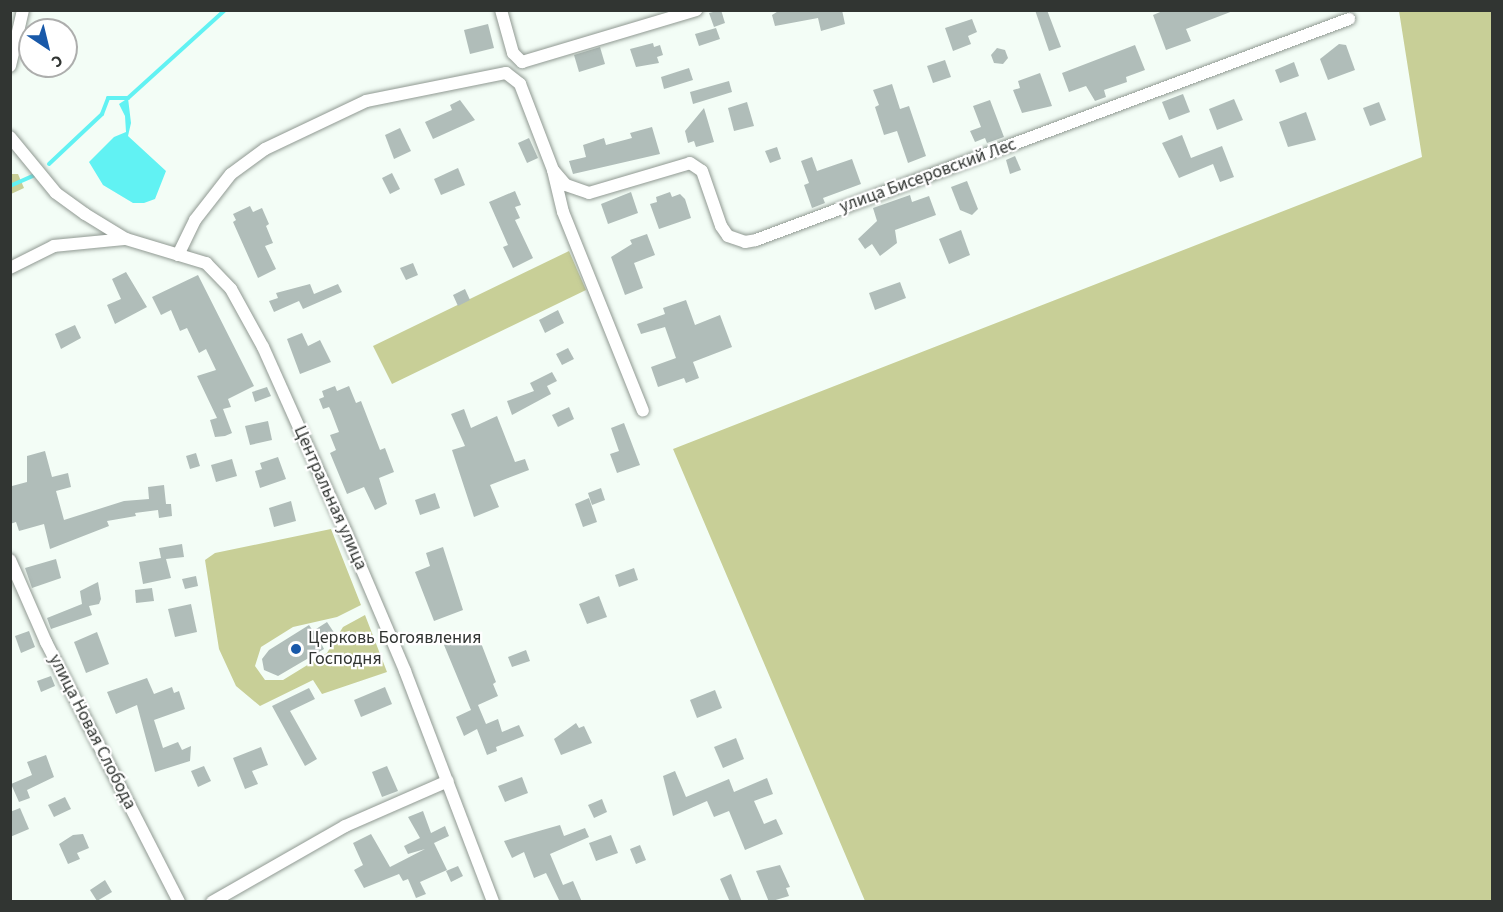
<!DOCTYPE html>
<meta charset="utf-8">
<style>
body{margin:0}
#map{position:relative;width:1503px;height:912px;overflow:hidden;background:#f3fdf6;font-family:"Source Sans 3",sans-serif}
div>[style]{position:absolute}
.green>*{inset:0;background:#c8cf97}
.water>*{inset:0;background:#61f2f3}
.stream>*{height:4px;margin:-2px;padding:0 2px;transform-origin:2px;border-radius:2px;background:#61f2f3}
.building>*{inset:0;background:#b0bdb9}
.roads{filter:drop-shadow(0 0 2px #909992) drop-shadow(0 0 2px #909992)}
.minor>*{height:12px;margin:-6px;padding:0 6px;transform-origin:6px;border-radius:6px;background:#fff}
.dots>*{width:16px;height:16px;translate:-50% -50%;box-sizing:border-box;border:3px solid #fff;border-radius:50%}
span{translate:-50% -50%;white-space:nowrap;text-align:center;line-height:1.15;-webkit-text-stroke:4.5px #fff;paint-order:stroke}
.street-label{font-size:18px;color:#313532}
.poi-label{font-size:18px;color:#313532}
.left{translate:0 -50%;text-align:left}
.frame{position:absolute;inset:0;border:12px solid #313532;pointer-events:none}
.north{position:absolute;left:18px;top:18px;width:60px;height:60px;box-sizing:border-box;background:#fff;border:2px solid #adaead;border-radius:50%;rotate:145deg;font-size:16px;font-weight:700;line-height:24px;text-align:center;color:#313532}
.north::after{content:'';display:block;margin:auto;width:21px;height:27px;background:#1959a9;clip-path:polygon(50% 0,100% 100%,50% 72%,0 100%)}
</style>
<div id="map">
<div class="green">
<i style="clip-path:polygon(1399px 11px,1492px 11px,1492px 901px,865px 901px,673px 449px,1422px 157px)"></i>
<i style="clip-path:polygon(11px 174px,18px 174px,24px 188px,11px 194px)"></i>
<i style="clip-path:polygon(569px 251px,586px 290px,392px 384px,373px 346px)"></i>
<i style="clip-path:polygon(331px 529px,361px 605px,337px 617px,293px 627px,261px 647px,255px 666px,265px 680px,283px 680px,327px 653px,343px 627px,365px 615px,387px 672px,322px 694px,313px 680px,260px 706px,236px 686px,219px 649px,205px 560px,215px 553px)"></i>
</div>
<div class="water">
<i style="clip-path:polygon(128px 98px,131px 123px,128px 136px,166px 171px,155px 199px,144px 203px,133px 203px,103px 185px,89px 162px,114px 137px,126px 132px,125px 116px,119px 104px)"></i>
</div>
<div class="stream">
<i style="left:49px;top:164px;width:73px;rotate:-43.3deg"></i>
<i style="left:102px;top:114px;width:17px;rotate:-69deg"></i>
<i style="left:108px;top:98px;width:20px"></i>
<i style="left:128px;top:98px;width:131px;rotate:-42.2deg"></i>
<i style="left:10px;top:186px;width:30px;rotate:-24deg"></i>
</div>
<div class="building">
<i style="clip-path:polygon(721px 10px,725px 23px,714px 27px,709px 13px)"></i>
<i style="clip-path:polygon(780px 10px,842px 10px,845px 24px,821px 31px,818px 18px,775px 26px,772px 15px)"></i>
<i style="clip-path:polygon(1035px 10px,1047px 10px,1061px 47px,1049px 51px)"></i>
<i style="clip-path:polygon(1165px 10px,1232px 10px,1233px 11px,1186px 29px,1191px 41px,1166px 50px,1153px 15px)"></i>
<i style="clip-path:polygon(972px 19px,977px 32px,968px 36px,971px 44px,953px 51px,945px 28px)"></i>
<i style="clip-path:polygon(488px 24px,494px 48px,470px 54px,464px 30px)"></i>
<i style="clip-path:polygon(716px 28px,720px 39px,699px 46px,695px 34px)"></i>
<i style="clip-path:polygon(653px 43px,654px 47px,660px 45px,663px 55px,657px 57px,659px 63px,636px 67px,630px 49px)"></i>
<i style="clip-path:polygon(1339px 44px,1346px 45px,1355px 70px,1328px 80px,1320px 59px)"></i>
<i style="clip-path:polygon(1135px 45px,1145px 70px,1126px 77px,1127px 82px,1104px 90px,1106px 97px,1095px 101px,1086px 86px,1069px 92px,1062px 73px)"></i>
<i style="clip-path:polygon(600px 47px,605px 64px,579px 72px,574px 55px)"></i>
<i style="clip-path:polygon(997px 48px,1005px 50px,1008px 58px,1003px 64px,994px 63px,991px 55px)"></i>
<i style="clip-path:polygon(945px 60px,951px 77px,933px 83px,927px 66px)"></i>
<i style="clip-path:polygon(1294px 62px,1299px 76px,1280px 83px,1275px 70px)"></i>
<i style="clip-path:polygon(689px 68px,693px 80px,664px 89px,661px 77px)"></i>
<i style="clip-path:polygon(1040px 73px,1052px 106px,1022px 113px,1013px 90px,1020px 88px,1018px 81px)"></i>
<i style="clip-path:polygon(729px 81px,732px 92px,693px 104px,690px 92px)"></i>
<i style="clip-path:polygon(892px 84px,900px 109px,909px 106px,926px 156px,908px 163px,897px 131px,884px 135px,875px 107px,879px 105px,873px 90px)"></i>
<i style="clip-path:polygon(1183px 94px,1190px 112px,1169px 120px,1162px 102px)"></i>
<i style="clip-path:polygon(1234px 99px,1243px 120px,1217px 130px,1209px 109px)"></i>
<i style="clip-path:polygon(460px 100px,475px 120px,433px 139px,425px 122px,452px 110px,450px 105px)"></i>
<i style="clip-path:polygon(990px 100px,1004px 137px,987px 143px,985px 138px,975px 142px,970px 131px,981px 127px,973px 106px)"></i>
<i style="clip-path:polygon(747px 102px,754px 126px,734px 131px,728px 108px)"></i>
<i style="clip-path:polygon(1379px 102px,1386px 120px,1370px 126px,1363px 108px)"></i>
<i style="clip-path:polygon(704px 108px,714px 142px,696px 147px,694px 141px,688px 143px,685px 131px)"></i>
<i style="clip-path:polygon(1306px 112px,1316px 140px,1288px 147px,1279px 122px)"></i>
<i style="clip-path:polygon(652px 127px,660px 154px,573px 174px,569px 161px,586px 157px,583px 145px,604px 138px,606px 145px,632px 138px,630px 133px)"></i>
<i style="clip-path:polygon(400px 128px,411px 151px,394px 159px,385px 135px)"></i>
<i style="clip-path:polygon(1182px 135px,1191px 158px,1222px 146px,1234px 177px,1220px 182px,1213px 164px,1179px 178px,1162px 143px)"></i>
<i style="clip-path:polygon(529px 138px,538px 158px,527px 163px,518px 143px)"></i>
<i style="clip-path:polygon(777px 147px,781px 159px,770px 163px,765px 151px)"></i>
<i style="clip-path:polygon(1015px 156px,1021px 170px,1010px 174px,1006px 160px)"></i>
<i style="clip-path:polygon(812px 157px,817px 171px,852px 159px,861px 184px,823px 198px,825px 203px,812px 208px,804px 185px,809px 183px,801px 161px)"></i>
<i style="clip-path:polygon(458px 168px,465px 185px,441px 195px,434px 179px)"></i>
<i style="clip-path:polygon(392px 173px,400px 189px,390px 194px,382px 178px)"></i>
<i style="clip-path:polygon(967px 181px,978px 209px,972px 215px,960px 210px,951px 187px)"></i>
<i style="clip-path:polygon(515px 191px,521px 205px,515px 207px,520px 218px,515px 220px,533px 258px,513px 268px,503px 247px,508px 245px,489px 202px)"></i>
<i style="clip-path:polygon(631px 192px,638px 213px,608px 224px,601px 204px)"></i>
<i style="clip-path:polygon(670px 192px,672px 197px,680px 194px,685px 199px,691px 218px,659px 229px,650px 204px,657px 202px,656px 197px)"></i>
<i style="clip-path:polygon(910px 195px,912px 202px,929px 196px,936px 215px,895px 230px,897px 243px,880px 256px,872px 244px,865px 249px,858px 239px,877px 221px,873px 208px)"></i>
<i style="clip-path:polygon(250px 206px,253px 212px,262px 208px,269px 224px,266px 226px,273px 243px,265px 246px,276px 269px,258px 278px,233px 222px,236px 220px,233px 214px)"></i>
<i style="clip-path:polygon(961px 230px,970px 255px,949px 264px,939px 239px)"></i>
<i style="clip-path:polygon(647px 234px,655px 255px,634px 263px,643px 288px,625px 295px,611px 257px,632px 244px,630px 240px)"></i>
<i style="clip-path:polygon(413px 263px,418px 275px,406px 280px,400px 268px)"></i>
<i style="clip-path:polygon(126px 272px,147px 307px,115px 324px,107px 305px,121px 299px,112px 279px)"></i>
<i style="clip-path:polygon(198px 275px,254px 386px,228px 399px,231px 407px,223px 409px,232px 433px,225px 436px,215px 437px,210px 420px,217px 418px,197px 376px,216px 370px,206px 349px,199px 353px,187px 328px,180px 331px,171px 310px,161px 315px,152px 297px)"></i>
<i style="clip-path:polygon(900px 282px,906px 298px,875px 310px,869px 293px)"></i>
<i style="clip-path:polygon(310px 284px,314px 294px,338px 284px,342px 292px,303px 309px,299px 301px,274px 312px,269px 301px,278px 298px,276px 293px)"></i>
<i style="clip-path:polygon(465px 289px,470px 300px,458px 306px,453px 295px)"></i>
<i style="clip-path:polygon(686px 300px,695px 325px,720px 315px,732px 347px,693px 362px,699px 378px,686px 383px,684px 378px,658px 387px,651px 367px,676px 358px,665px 327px,641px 334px,637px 324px,665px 314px,663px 308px)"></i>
<i style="clip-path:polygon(558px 310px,564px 323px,545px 333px,539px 320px)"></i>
<i style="clip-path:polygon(75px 325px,81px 338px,61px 349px,55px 334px)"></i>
<i style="clip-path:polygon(302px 333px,308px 346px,320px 340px,331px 362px,300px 374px,287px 339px)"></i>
<i style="clip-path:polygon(568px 348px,574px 359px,562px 365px,556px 354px)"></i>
<i style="clip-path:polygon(552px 372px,557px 381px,547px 386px,551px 394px,512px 415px,507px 401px,534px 391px,530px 383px)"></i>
<i style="clip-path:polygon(335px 386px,337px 391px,349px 386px,356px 403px,361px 401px,380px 450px,385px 448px,394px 472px,379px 478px,387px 504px,375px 510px,364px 487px,347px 494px,330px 453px,336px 450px,330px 435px,339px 432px,331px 411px,329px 407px,323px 409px,319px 399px,324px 397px,322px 391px)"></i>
<i style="clip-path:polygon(267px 387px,271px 396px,255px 402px,252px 392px)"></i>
<i style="clip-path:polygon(569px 407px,574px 419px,558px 427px,552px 415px)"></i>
<i style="clip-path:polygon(464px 409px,471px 428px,497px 416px,515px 462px,525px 459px,529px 470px,490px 485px,499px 507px,474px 517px,452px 450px,465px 446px,451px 414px)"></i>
<i style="clip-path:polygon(268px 421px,272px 440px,250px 445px,245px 426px)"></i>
<i style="clip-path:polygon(624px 423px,640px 465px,617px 473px,610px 454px,619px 451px,611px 428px)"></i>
<i style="clip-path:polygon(45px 451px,52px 477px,68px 473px,71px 487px,56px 491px,64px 520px,124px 501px,149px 499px,148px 487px,164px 485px,166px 504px,171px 504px,172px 516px,159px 518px,158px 510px,135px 513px,136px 516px,107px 521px,109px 526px,50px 549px,44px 524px,19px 531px,16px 522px,10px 524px,12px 486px,27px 482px,27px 456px)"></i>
<i style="clip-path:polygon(196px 453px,200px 466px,190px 469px,186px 456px)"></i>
<i style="clip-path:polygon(278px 457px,286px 479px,260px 488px,255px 471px,262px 469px,260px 463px)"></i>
<i style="clip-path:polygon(232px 459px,237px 476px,216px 482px,211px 465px)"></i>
<i style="clip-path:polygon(601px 488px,605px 500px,592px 505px,588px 493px)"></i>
<i style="clip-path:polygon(435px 493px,440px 508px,420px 515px,415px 500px)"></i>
<i style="clip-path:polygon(589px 498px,597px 522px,583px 527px,575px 504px)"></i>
<i style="clip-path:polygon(291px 501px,296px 521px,274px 527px,269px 508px)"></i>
<i style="clip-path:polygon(182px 544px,184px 557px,166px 559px,171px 578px,143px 584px,139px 562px,161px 558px,159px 548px)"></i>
<i style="clip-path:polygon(443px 547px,463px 610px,434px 621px,415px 572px,430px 566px,426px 553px)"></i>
<i style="clip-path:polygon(56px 559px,61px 578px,32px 588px,25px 568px)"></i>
<i style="clip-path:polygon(634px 568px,638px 580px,619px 587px,615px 575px)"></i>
<i style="clip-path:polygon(196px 576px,198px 586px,185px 589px,182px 579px)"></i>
<i style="clip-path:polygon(98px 582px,101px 599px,99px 604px,89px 606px,92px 615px,51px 629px,47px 618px,82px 604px,80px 591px)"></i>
<i style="clip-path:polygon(152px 588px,154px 601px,136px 603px,135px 590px)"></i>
<i style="clip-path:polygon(599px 596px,607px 617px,587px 624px,579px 604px)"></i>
<i style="clip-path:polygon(191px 604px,197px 632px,175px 637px,168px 609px)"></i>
<i style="clip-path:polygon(327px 622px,335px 634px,321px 643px,324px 649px,278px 676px,264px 670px,262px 659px,269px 650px,309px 625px,313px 631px)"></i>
<i style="clip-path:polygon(29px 631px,35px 647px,21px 653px,15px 636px)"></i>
<i style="clip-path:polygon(97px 632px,109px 664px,86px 673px,74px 642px)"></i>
<i style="clip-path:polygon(463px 633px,464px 638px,473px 635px,476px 644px,481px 643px,496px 682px,493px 684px,498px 696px,478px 705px,486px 724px,498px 719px,502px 732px,519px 725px,524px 736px,496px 747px,497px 751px,487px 755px,477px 729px,464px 736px,456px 717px,471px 710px,444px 645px)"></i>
<i style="clip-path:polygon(526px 650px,530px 661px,512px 667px,508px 657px)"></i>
<i style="clip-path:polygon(51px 676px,55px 686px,41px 692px,37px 681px)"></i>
<i style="clip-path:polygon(147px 678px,154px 694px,172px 687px,174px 693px,179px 691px,185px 709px,154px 720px,163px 748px,178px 742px,182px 750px,191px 746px,190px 761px,155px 772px,137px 705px,116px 714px,107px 692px)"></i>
<i style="clip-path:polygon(385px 687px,392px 704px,361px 717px,354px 700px)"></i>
<i style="clip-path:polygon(309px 688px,315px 699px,290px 711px,317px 759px,305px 766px,272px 706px)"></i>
<i style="clip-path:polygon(715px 690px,722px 708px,697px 718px,690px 700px)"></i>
<i style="clip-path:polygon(576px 723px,579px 728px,584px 726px,592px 743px,561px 755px,554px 739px)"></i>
<i style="clip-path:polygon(736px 738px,744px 759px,723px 768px,714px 747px)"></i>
<i style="clip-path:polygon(261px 747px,268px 765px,252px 771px,258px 784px,245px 789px,233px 758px)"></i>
<i style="clip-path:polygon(46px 755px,54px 777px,27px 790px,30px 798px,19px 802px,11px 784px,32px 775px,27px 762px)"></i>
<i style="clip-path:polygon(204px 766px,211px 781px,198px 787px,191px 771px)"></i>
<i style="clip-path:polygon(387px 766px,398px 791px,382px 797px,372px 772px)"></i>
<i style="clip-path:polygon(675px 771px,686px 797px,729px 779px,734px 792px,767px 778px,773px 794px,754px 801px,764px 824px,776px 819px,783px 834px,745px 850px,729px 811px,714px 817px,707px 801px,673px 816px,663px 776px)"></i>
<i style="clip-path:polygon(522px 777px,528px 793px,505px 802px,498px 786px)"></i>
<i style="clip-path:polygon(65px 797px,71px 809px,54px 817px,48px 805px)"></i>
<i style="clip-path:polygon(602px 799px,607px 812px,594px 818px,588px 805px)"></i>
<i style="clip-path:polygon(20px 808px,29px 829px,10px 837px,10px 812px)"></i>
<i style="clip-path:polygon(423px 811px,431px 833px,445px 826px,449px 836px,434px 843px,447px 870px,420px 882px,426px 894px,416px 898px,408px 879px,403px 881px,399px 874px,364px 888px,354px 870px,363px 865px,353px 843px,371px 834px,390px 867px,425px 849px,408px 854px,404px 846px,420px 838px,408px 817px)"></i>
<i style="clip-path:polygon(560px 825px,564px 836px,585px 828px,589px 837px,550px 854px,563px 885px,573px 881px,582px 902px,560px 902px,546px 873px,534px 878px,524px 852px,512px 858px,504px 841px)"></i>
<i style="clip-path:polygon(83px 834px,89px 848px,77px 853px,80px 859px,68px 864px,59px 844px,73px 835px)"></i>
<i style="clip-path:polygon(611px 835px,618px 853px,596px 861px,589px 843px)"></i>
<i style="clip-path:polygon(640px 845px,646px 860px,636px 864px,630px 849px)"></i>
<i style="clip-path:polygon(780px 865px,790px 887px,786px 888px,789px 896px,769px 902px,756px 871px)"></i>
<i style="clip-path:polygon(458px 866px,463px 876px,451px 882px,446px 871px)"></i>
<i style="clip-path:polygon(731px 874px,742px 902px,730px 902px,720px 879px)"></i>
<i style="clip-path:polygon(105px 880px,112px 892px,97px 901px,90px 890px)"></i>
</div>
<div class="roads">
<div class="minor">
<i style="left:501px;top:10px;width:45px;rotate:74.4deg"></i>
<i style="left:513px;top:53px;width:13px;rotate:45deg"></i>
<i style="left:522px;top:62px;width:182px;rotate:-16.6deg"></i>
<i style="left:10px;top:66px;width:57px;rotate:-76.9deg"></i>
<i style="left:10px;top:137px;width:72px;rotate:50.6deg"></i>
<i style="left:56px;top:193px;width:36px;rotate:36deg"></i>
<i style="left:85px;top:214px;width:48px;rotate:31.4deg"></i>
<i style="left:126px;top:239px;width:84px;rotate:16.7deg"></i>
<i style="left:206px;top:263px;width:36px;rotate:46deg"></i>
<i style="left:231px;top:289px;width:66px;rotate:61.1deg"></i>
<i style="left:263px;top:347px;width:201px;rotate:65.9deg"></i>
<i style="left:345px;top:530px;width:153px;rotate:66.9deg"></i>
<i style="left:405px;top:671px;width:247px;rotate:69.1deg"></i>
<i style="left:553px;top:170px;width:20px;rotate:49deg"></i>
<i style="left:566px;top:185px;width:24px;rotate:19deg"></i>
<i style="left:589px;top:193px;width:105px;rotate:-16.5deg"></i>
<i style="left:690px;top:163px;width:14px;rotate:34deg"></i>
<i style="left:702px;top:171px;width:58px;rotate:70.9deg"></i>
<i style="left:721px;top:226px;width:12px;rotate:55deg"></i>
<i style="left:728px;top:236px;width:18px;rotate:19deg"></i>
<i style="left:745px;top:242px;width:11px;rotate:-10deg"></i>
<i style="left:756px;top:240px;width:633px;rotate:-20.44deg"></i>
<i style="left:178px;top:255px;width:39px;rotate:-64deg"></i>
<i style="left:195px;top:220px;width:58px;rotate:-52deg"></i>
<i style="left:231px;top:174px;width:42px;rotate:-36.3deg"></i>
<i style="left:265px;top:149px;width:112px;rotate:-25.4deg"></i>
<i style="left:366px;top:101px;width:143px;rotate:-11.3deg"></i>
<i style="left:506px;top:73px;width:18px;rotate:38deg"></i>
<i style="left:520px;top:84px;width:92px;rotate:69deg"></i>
<i style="left:553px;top:170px;width:43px;rotate:76.6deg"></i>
<i style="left:563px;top:212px;width:214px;rotate:68.1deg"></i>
<i style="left:10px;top:268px;width:49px;rotate:-26.6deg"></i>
<i style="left:54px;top:246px;width:72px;rotate:-5.6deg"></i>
<i style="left:10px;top:560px;width:90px;rotate:66.3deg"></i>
<i style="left:46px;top:642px;width:292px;rotate:62.9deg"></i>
<i style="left:212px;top:902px;width:153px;rotate:-29.7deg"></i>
<i style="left:345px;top:826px;width:112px;rotate:-23.6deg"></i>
</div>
</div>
<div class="dots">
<i style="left:296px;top:649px;background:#1959a9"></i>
</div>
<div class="street-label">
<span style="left:928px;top:176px;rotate:-20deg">улица Бисеровский Лес</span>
<span style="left:330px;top:498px;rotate:66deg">Центральная улица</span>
<span style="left:92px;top:732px;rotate:63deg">улица Новая Слобода</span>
</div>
<div class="poi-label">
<span class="left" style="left:308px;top:649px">Церковь Богоявления<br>Господня</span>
</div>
<div class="frame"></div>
<div class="north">С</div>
</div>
